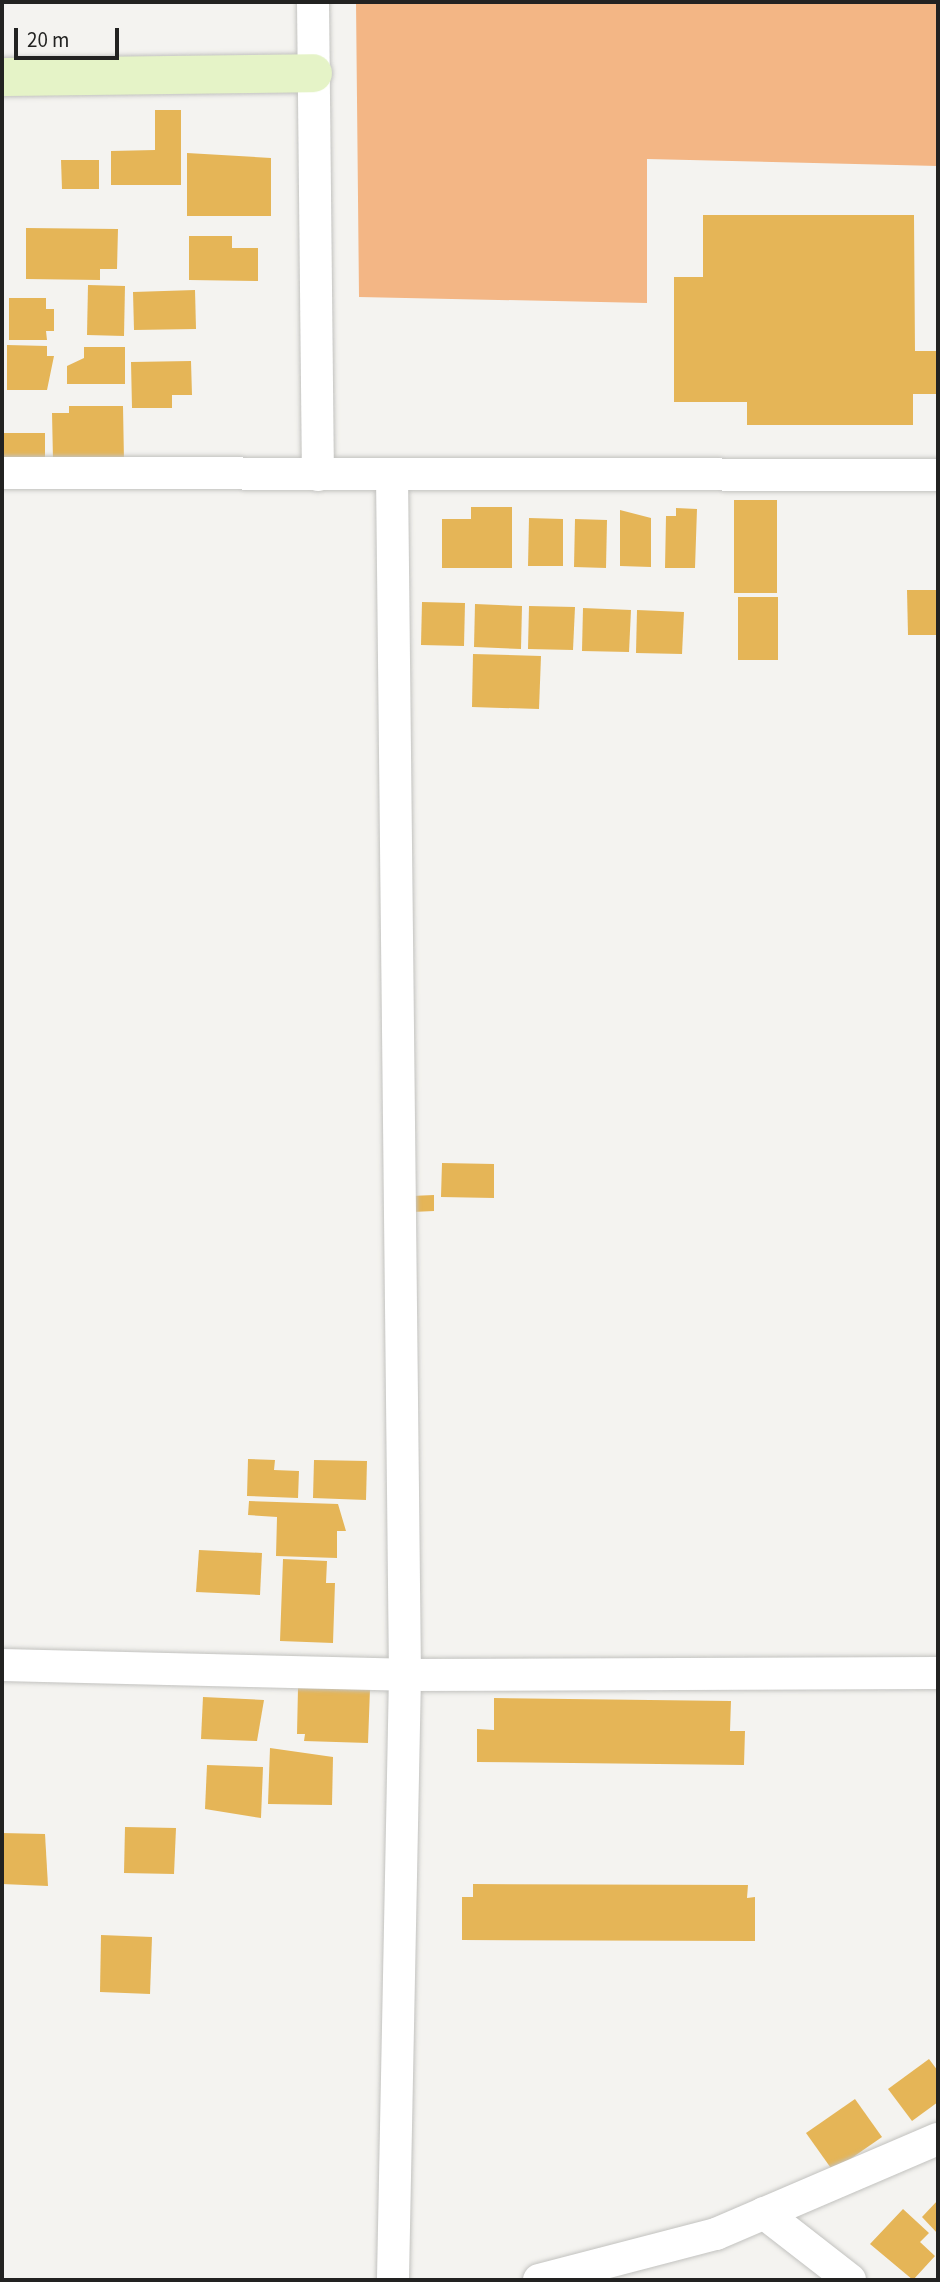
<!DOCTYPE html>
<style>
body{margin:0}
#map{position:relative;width:940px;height:2282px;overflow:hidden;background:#f4f3f0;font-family:"Source Sans 3",sans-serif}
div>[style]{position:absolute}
.green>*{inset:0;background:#f3b685}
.building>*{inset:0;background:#e5b557}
.roads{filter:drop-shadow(0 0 2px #c2c2bf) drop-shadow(0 0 2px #c2c2bf)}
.street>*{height:32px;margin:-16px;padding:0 16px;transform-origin:16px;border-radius:16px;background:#fff}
.secondary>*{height:38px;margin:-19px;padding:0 19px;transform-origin:19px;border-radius:19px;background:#e5f3c7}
span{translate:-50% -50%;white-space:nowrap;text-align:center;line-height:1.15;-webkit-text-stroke:7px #f4f3f0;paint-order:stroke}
.frame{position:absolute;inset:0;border:4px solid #222221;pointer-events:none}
.scale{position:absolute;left:14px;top:28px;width:105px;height:32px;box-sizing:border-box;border:4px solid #222221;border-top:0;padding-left:9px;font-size:21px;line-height:24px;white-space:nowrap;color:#222221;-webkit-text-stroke:5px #f4f3f0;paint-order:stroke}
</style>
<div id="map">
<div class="green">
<i style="clip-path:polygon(356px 2px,938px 2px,938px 166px,647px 159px,647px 303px,359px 297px)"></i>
</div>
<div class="building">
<i style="clip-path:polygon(155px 110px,181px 110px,181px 185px,111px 185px,111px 151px,155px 150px)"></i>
<i style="clip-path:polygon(187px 153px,271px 158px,271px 216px,187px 216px)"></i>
<i style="clip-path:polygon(61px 160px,99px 160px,99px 189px,62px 189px)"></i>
<i style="clip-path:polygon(703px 215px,914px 215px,915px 351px,938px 351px,938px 394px,913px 394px,913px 425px,747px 425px,747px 402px,674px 402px,674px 277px,703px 277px)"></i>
<i style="clip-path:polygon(26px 228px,118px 229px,117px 269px,100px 269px,100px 280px,26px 279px)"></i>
<i style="clip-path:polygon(189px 236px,232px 236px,232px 248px,258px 248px,258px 281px,189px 280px)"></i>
<i style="clip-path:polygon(88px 285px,125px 286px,124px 336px,87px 335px)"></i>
<i style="clip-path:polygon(195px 290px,196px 329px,134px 330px,133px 292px)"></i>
<i style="clip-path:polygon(9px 298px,46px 298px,46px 309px,54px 309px,54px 331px,46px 331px,47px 340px,9px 340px)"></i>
<i style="clip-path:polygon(7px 345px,47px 346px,47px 356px,54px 356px,47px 390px,7px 390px)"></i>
<i style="clip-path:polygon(84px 347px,125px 347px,125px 384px,67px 384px,67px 366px,84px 358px)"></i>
<i style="clip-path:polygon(191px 361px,192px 395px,172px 395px,172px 408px,132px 408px,131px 362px)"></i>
<i style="clip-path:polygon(69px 406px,123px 406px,124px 461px,53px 460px,52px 413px,69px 413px)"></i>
<i style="clip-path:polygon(2px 433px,45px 433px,45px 464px,2px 464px)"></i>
<i style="clip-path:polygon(734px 500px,777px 500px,777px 593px,734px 593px)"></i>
<i style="clip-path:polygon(471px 507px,512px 507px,512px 568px,442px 568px,442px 519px,471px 519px)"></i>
<i style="clip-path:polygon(676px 508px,697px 509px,695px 568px,665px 568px,666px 516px,676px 516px)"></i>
<i style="clip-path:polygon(620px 510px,651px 518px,651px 567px,620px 566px)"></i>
<i style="clip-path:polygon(529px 518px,563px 519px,563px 566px,528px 566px)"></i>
<i style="clip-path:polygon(575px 519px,607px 520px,606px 568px,574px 567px)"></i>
<i style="clip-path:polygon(907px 590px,938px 590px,938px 635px,908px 635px)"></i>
<i style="clip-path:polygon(738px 597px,778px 597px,778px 660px,738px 660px)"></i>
<i style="clip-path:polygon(422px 602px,465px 603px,464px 646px,421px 645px)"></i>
<i style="clip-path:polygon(475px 604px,522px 606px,521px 649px,474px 647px)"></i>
<i style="clip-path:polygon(529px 606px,575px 607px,573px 650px,528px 649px)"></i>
<i style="clip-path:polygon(583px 608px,631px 610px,629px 652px,582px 651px)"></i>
<i style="clip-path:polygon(637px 610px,684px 612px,682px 654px,636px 653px)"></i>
<i style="clip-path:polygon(473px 654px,541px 656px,539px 709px,472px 707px)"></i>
<i style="clip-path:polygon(442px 1163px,494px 1164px,494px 1198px,441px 1197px)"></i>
<i style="clip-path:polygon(434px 1195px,434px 1211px,412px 1212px,411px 1196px)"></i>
<i style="clip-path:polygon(248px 1459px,275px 1460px,274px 1470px,299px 1471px,298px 1498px,247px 1496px)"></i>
<i style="clip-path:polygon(314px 1460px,367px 1461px,366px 1500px,313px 1498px)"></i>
<i style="clip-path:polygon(249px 1501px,338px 1504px,346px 1531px,337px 1531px,337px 1558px,276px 1556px,277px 1517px,248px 1515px)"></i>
<i style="clip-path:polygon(199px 1550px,262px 1553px,260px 1595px,196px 1592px)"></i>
<i style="clip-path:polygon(283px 1559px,327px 1561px,326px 1583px,335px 1583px,333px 1643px,280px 1641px)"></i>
<i style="clip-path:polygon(298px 1688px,370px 1689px,368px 1743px,304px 1741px,305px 1734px,297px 1734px)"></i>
<i style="clip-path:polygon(203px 1697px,264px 1700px,257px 1741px,201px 1739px)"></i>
<i style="clip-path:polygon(494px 1698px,731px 1701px,730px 1731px,745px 1731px,744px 1765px,477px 1762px,477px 1729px,494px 1730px)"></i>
<i style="clip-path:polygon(270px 1748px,333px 1757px,332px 1805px,268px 1804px)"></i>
<i style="clip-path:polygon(207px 1765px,263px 1767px,261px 1818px,205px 1809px)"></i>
<i style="clip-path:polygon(125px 1827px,176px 1828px,174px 1874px,124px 1873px)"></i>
<i style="clip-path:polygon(2px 1833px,45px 1834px,48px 1886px,2px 1884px)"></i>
<i style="clip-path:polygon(473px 1884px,748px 1885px,747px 1898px,755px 1897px,755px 1941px,462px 1940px,462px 1897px,473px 1897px)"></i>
<i style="clip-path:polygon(101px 1935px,152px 1937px,150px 1994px,100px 1992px)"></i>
<i style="clip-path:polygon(929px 2059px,938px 2071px,938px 2102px,912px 2121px,888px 2089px)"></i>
<i style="clip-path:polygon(855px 2099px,882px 2137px,833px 2171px,806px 2133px)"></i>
<i style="clip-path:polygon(938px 2200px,938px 2234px,922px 2217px)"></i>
<i style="clip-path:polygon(903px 2209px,929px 2233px,920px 2242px,935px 2256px,913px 2280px,870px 2244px)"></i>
</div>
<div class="roads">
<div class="street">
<i style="left:313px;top:2px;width:473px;rotate:89.4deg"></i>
<i style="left:2px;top:473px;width:936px;rotate:0.12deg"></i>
<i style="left:392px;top:475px;width:1200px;rotate:89.38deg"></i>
<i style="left:405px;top:1675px;width:605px;rotate:91.14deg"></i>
<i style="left:2px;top:1665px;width:403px;rotate:1.4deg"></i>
<i style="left:405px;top:1675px;width:533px;rotate:-0.21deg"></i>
<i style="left:764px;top:2213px;width:109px;rotate:37.9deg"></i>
<i style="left:539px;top:2280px;width:183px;rotate:-14.6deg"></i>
<i style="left:716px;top:2234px;width:241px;rotate:-23.2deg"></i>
</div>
<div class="secondary">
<i style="left:2px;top:77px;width:311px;rotate:-0.7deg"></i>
</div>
</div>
<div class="frame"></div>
<div class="scale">20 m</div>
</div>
